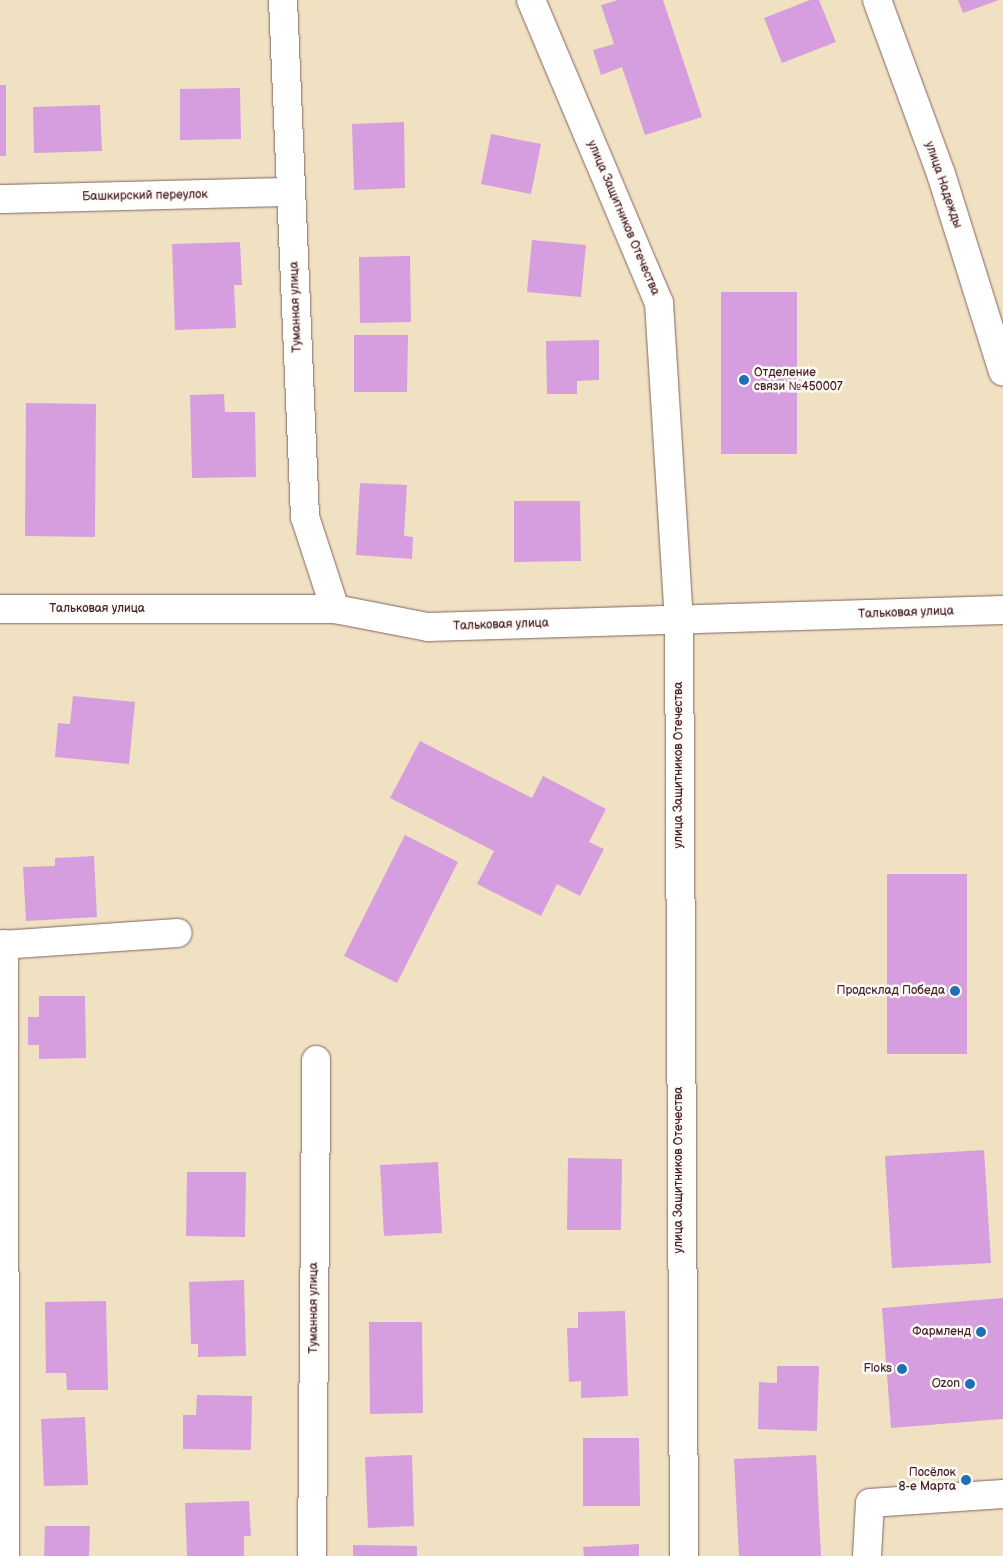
<!DOCTYPE html>
<meta charset="utf-8">
<style>
body{margin:0}
#map{position:relative;width:1003px;height:1556px;overflow:hidden;background:#f0e1c3;font-family:"Balsamiq Sans",sans-serif}
div>[style]{position:absolute}
.building>*{inset:0;background:#d69edf}
.roads{filter:drop-shadow(0 0 1px #846360) drop-shadow(0 0 1px #846360)}
.minor>*{height:28px;margin:-14px;padding:0 14px;transform-origin:14px;border-radius:14px;background:#fff}
.dots>*{width:14px;height:14px;translate:-50% -50%;box-sizing:border-box;border:2px solid #fdfcf7;border-radius:50%}
span{translate:-50% -50%;white-space:nowrap;text-align:center;line-height:1.15;-webkit-text-stroke:5px #fdfcf7;paint-order:stroke}
.street-label{font-size:12px;color:#4a1f2b}
.poi-label{font-size:12px;color:#4a1f2b}
.left{translate:0 -50%;text-align:left}
.right{translate:-100% -50%;text-align:right}
</style>
<div id="map">
<div class="building">
<i style="clip-path:polygon(618px 0,663px 0,702px 117px,645px 135px,622px 67px,601px 75px,593px 50px,614px 44px,601px 5px)"></i>
<i style="clip-path:polygon(810px 0,819px 0,836px 42px,782px 63px,764px 18px)"></i>
<i style="clip-path:polygon(958px 0,999px 0,963px 13px)"></i>
<i style="clip-path:polygon(0 85px,6px 85px,6px 156px,0 156px)"></i>
<i style="clip-path:polygon(240px 88px,241px 139px,180px 140px,180px 89px)"></i>
<i style="clip-path:polygon(100px 105px,102px 151px,34px 153px,33px 107px)"></i>
<i style="clip-path:polygon(404px 122px,405px 188px,354px 190px,352px 124px)"></i>
<i style="clip-path:polygon(491px 134px,541px 144px,531px 194px,481px 184px)"></i>
<i style="clip-path:polygon(532px 240px,586px 245px,581px 297px,527px 292px)"></i>
<i style="clip-path:polygon(240px 242px,242px 285px,234px 285px,236px 328px,175px 330px,172px 244px)"></i>
<i style="clip-path:polygon(410px 256px,411px 322px,360px 323px,359px 257px)"></i>
<i style="clip-path:polygon(721px 292px,797px 292px,797px 454px,721px 454px)"></i>
<i style="clip-path:polygon(354px 335px,408px 335px,407px 392px,354px 392px)"></i>
<i style="clip-path:polygon(599px 340px,599px 380px,577px 381px,577px 394px,547px 394px,546px 341px)"></i>
<i style="clip-path:polygon(224px 394px,225px 412px,255px 412px,256px 477px,192px 478px,190px 395px)"></i>
<i style="clip-path:polygon(26px 403px,96px 404px,95px 537px,25px 536px)"></i>
<i style="clip-path:polygon(360px 483px,407px 485px,404px 536px,413px 537px,412px 559px,356px 555px)"></i>
<i style="clip-path:polygon(514px 501px,580px 501px,581px 561px,514px 562px)"></i>
<i style="clip-path:polygon(73px 696px,135px 702px,129px 764px,55px 757px,58px 723px,70px 724px)"></i>
<i style="clip-path:polygon(420px 741px,532px 798px,543px 776px,606px 809px,589px 842px,604px 849px,580px 896px,557px 884px,541px 916px,477px 884px,494px 851px,390px 798px)"></i>
<i style="clip-path:polygon(405px 835px,458px 862px,397px 983px,344px 956px)"></i>
<i style="clip-path:polygon(94px 856px,97px 917px,26px 921px,23px 867px,55px 866px,55px 858px)"></i>
<i style="clip-path:polygon(887px 874px,967px 874px,967px 1054px,887px 1054px)"></i>
<i style="clip-path:polygon(39px 996px,85px 996px,86px 1058px,39px 1059px,39px 1045px,28px 1045px,28px 1017px,39px 1017px)"></i>
<i style="clip-path:polygon(984px 1150px,991px 1263px,892px 1268px,885px 1156px)"></i>
<i style="clip-path:polygon(568px 1158px,622px 1159px,621px 1230px,567px 1230px)"></i>
<i style="clip-path:polygon(438px 1162px,442px 1233px,384px 1236px,380px 1165px)"></i>
<i style="clip-path:polygon(187px 1172px,246px 1172px,245px 1237px,186px 1236px)"></i>
<i style="clip-path:polygon(244px 1280px,246px 1356px,198px 1357px,198px 1344px,191px 1344px,189px 1282px)"></i>
<i style="clip-path:polygon(1003px 1298px,1003px 1419px,891px 1428px,882px 1308px)"></i>
<i style="clip-path:polygon(106px 1301px,108px 1390px,67px 1390px,66px 1373px,46px 1373px,45px 1302px)"></i>
<i style="clip-path:polygon(625px 1311px,628px 1396px,581px 1398px,581px 1381px,569px 1382px,567px 1328px,578px 1328px,578px 1312px)"></i>
<i style="clip-path:polygon(369px 1322px,422px 1322px,423px 1413px,370px 1414px)"></i>
<i style="clip-path:polygon(777px 1366px,819px 1366px,817px 1431px,758px 1429px,759px 1382px,777px 1383px)"></i>
<i style="clip-path:polygon(197px 1395px,252px 1396px,251px 1450px,183px 1449px,183px 1415px,196px 1415px)"></i>
<i style="clip-path:polygon(85px 1417px,88px 1485px,44px 1486px,41px 1419px)"></i>
<i style="clip-path:polygon(583px 1438px,639px 1438px,640px 1506px,583px 1506px)"></i>
<i style="clip-path:polygon(412px 1455px,414px 1526px,368px 1528px,365px 1457px)"></i>
<i style="clip-path:polygon(816px 1455px,821px 1556px,739px 1556px,734px 1459px)"></i>
<i style="clip-path:polygon(249px 1501px,251px 1536px,244px 1536px,244px 1556px,187px 1556px,185px 1503px)"></i>
<i style="clip-path:polygon(45px 1526px,90px 1526px,89px 1556px,44px 1556px)"></i>
<i style="clip-path:polygon(639px 1544px,639px 1556px,584px 1556px,583px 1547px)"></i>
<i style="clip-path:polygon(353px 1545px,417px 1546px,417px 1556px,353px 1556px)"></i>
</div>
<div class="roads">
<div class="minor">
<i style="left:283px;top:0;width:517px;rotate:87.56deg"></i>
<i style="left:305px;top:517px;width:97px;rotate:71.9deg"></i>
<i style="left:531px;top:0;width:329px;rotate:67.1deg"></i>
<i style="left:659px;top:303px;width:318px;rotate:86.4deg"></i>
<i style="left:679px;top:620px;width:936px;rotate:89.69deg"></i>
<i style="left:877px;top:0;width:185px;rotate:69.8deg"></i>
<i style="left:941px;top:174px;width:207px;rotate:72.6deg"></i>
<i style="left:0;top:199px;width:291px;rotate:-1.4deg"></i>
<i style="left:0;top:609px;width:335px"></i>
<i style="left:335px;top:609px;width:95px;rotate:11deg"></i>
<i style="left:428px;top:627px;width:575px;rotate:-1.69deg"></i>
<i style="left:4px;top:944px;width:612px;rotate:89.91deg"></i>
<i style="left:0;top:945px;width:178px;rotate:-3.9deg"></i>
<i style="left:312px;top:1556px;width:496px;rotate:-89.5deg"></i>
<i style="left:867px;top:1556px;width:53px;rotate:-86.8deg"></i>
<i style="left:870px;top:1503px;width:133px;rotate:-3.9deg"></i>
</div>
</div>
<div class="dots">
<i style="left:744px;top:380px;background:#1f6fb2"></i>
<i style="left:955px;top:991px;background:#1f6fb2"></i>
<i style="left:981px;top:1332px;background:#1f6fb2"></i>
<i style="left:902px;top:1369px;background:#1f6fb2"></i>
<i style="left:970px;top:1384px;background:#1f6fb2"></i>
<i style="left:966px;top:1480px;background:#1f6fb2"></i>
</div>
<div class="street-label">
<span style="left:943px;top:185px;rotate:71deg">улица Надежды</span>
<span style="left:145px;top:196px;rotate:-1deg">Башкирский переулок</span>
<span style="left:623px;top:218px;rotate:67deg">улица Защитников Отечества</span>
<span style="left:296px;top:307px;rotate:-92deg">Туманная улица</span>
<span style="left:97px;top:609px">Тальковая улица</span>
<span style="left:906px;top:613px;rotate:-2deg">Тальковая улица</span>
<span style="left:501px;top:625px;rotate:-2deg">Тальковая улица</span>
<span style="left:679px;top:765px;rotate:-90deg">улица Защитников Отечества</span>
<span style="left:679px;top:1170px;rotate:-90deg">улица Защитников Отечества</span>
<span style="left:314px;top:1308px;rotate:-90deg">Туманная улица</span>
</div>
<div class="poi-label">
<span class="left" style="left:754px;top:380px">Отделение<br>связи №450007</span>
<span class="right" style="left:945px;top:991px">Продсклад Победа</span>
<span class="right" style="left:971px;top:1332px">Фармленд</span>
<span class="right" style="left:892px;top:1369px">Floks</span>
<span class="right" style="left:960px;top:1384px">Ozon</span>
<span class="right" style="left:956px;top:1480px">Посёлок<br>8-е Марта</span>
</div>
</div>
